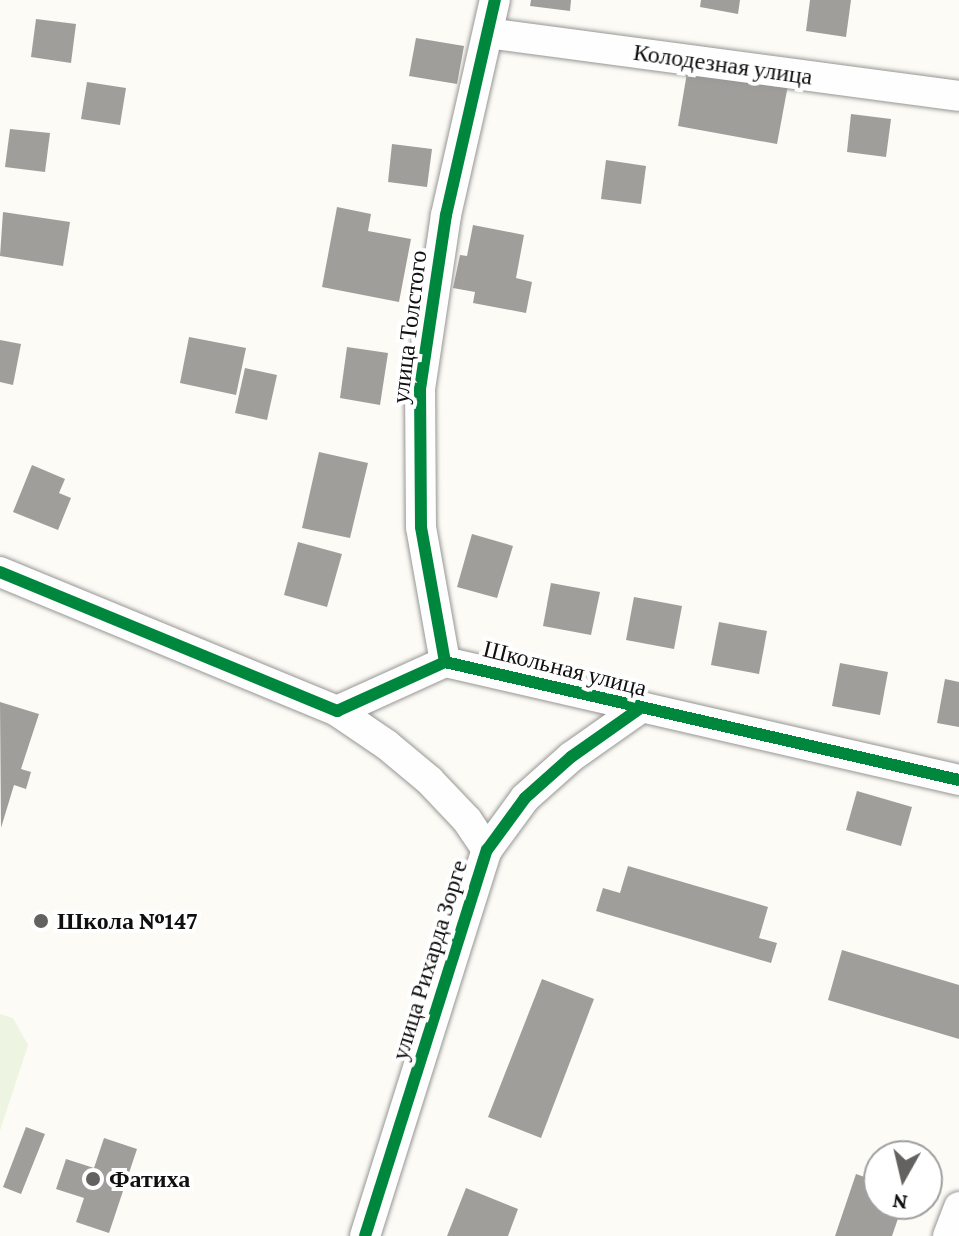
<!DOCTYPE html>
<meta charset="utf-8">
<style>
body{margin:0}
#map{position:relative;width:959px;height:1236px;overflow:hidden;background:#fcfbf6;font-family:"Crimson Pro",serif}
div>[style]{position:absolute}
.pitch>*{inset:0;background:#eef4e2}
.building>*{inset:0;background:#a09e9b}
.roads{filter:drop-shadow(0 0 2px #969694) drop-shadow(0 0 2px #969694)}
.minor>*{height:30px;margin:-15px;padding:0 15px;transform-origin:15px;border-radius:15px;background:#fffefe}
.cycleway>*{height:12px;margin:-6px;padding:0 6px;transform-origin:6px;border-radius:6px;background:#00873e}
.dots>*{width:22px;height:22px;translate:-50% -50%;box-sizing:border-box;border:4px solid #fff;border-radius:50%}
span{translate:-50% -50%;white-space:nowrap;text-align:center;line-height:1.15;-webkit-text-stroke:8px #fff;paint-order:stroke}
.street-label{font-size:24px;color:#101010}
.poi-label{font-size:24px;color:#101010;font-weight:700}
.left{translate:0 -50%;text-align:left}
.north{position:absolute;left:863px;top:1140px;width:80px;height:80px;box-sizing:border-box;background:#fff;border:2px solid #9f9f9f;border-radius:50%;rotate:188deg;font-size:22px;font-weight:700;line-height:32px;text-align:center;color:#101010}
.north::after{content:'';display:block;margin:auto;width:28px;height:36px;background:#636260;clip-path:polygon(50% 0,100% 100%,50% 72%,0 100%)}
</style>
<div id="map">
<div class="pitch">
<i style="clip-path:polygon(0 1014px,13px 1018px,28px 1045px,0 1131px)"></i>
</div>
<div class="building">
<i style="clip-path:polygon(531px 0,571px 0,570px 11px,530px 6px)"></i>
<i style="clip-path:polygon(701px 0,740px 0,738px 14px,700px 7px)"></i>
<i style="clip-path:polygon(810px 0,851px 0,846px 37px,806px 31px)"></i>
<i style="clip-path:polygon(36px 19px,76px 24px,71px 63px,31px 57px)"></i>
<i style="clip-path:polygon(416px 38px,464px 46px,457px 84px,409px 76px)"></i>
<i style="clip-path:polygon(688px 67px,788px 85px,777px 144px,678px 126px)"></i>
<i style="clip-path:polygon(87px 82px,126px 88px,120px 125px,81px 119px)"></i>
<i style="clip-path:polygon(851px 114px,891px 119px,886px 157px,847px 152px)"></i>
<i style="clip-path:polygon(10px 129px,50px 133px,45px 172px,5px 167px)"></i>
<i style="clip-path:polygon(392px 144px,432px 149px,427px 187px,388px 182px)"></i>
<i style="clip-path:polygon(606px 160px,646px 166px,641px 204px,601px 199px)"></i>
<i style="clip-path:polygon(337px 207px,371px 214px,368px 231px,411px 239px,399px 302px,322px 287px)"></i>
<i style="clip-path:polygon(3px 212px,70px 222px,63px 266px,0 256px)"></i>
<i style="clip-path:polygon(473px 225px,524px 235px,516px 278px,532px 282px,526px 313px,473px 303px,475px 292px,453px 288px,460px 255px,467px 256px)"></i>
<i style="clip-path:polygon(189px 337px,246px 348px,236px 395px,180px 383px)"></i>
<i style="clip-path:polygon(0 340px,21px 344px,13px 385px,0 382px)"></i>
<i style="clip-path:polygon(347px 347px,388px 353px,380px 405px,340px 398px)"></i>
<i style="clip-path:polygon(245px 368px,277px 375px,267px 420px,235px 413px)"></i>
<i style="clip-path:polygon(319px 452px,368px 463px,350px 538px,302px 528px)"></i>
<i style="clip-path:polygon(32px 465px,65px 479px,59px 493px,71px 498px,58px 530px,13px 512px)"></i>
<i style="clip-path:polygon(472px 534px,513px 546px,497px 598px,457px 587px)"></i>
<i style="clip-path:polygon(298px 542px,342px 554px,327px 607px,284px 595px)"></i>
<i style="clip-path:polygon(551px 583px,600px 592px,591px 635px,543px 626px)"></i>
<i style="clip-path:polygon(634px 597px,682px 606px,674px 649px,626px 640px)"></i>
<i style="clip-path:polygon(719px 622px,767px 631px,759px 674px,711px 665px)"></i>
<i style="clip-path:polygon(840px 663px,888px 672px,880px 715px,832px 706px)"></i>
<i style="clip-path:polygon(945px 679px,959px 682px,959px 727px,937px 723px)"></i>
<i style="clip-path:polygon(0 702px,39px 714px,21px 769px,31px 772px,26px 789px,14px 785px,1px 828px)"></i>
<i style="clip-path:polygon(857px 791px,912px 807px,901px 846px,846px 830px)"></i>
<i style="clip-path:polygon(628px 866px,768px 907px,759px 938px,777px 943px,771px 963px,596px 911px,603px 888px,620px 893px)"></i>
<i style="clip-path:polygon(842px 950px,959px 985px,959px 1039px,828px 1000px)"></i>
<i style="clip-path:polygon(542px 979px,594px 999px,541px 1138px,488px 1117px)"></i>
<i style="clip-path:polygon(26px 1127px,45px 1134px,21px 1194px,3px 1187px)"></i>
<i style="clip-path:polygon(104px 1138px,137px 1149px,109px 1233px,76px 1222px,84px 1198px,56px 1189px,66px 1159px,94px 1168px)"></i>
<i style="clip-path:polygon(856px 1174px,879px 1182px,879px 1204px,903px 1204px,892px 1236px,835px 1236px)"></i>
<i style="clip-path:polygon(466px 1188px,518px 1209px,508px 1236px,447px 1236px)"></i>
</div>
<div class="roads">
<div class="minor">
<i style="left:488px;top:33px;width:475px;rotate:7.6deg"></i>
<i style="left:0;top:572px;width:365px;rotate:22.4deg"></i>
<i style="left:337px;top:711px;width:119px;rotate:-24.4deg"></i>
<i style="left:445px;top:662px;width:527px;rotate:12.93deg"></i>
<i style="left:445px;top:662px;width:137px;rotate:-100.1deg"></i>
<i style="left:421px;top:527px;width:138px;rotate:-90.4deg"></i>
<i style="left:420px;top:389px;width:176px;rotate:-81.5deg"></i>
<i style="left:446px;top:215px;width:221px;rotate:-77.2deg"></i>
<i style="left:337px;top:711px;width:60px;rotate:34.2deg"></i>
<i style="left:387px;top:745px;width:55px;rotate:39.8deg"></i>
<i style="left:429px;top:780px;width:55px;rotate:46.5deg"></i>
<i style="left:467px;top:820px;width:36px;rotate:56deg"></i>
<i style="left:365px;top:1236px;width:405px;rotate:-72.5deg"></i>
<i style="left:487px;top:850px;width:64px;rotate:-53.8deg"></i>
<i style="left:525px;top:798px;width:62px;rotate:-41.7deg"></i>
<i style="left:571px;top:757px;width:83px;rotate:-35.2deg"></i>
<i style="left:948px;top:1236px;width:31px;rotate:-69deg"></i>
</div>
</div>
<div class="cycleway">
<i style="left:0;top:572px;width:365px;rotate:22.4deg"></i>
<i style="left:337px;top:711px;width:119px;rotate:-24.4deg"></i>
<i style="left:445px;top:662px;width:527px;rotate:12.93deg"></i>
<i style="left:445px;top:662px;width:137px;rotate:-100.1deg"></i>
<i style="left:421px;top:527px;width:138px;rotate:-90.4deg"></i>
<i style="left:420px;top:389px;width:176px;rotate:-81.5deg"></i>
<i style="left:446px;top:215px;width:221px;rotate:-77.2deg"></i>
<i style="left:365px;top:1236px;width:405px;rotate:-72.5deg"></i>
<i style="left:487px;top:850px;width:64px;rotate:-53.8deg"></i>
<i style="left:525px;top:798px;width:62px;rotate:-41.7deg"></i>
<i style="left:571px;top:757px;width:83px;rotate:-35.2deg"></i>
</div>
<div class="dots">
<i style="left:41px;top:921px;background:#636260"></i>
<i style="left:93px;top:1179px;background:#636260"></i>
</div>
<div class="street-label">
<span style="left:723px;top:64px;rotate:8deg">Колодезная улица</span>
<span style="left:409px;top:327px;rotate:-83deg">улица Толстого</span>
<span style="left:565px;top:668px;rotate:14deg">Школьная улица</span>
<span style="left:429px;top:960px;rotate:-73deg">улица Рихарда Зорге</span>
</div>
<div class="poi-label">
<span class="left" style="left:57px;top:921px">Школа №147</span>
<span class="left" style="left:109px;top:1179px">Фатиха</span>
</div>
<div class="north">N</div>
</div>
